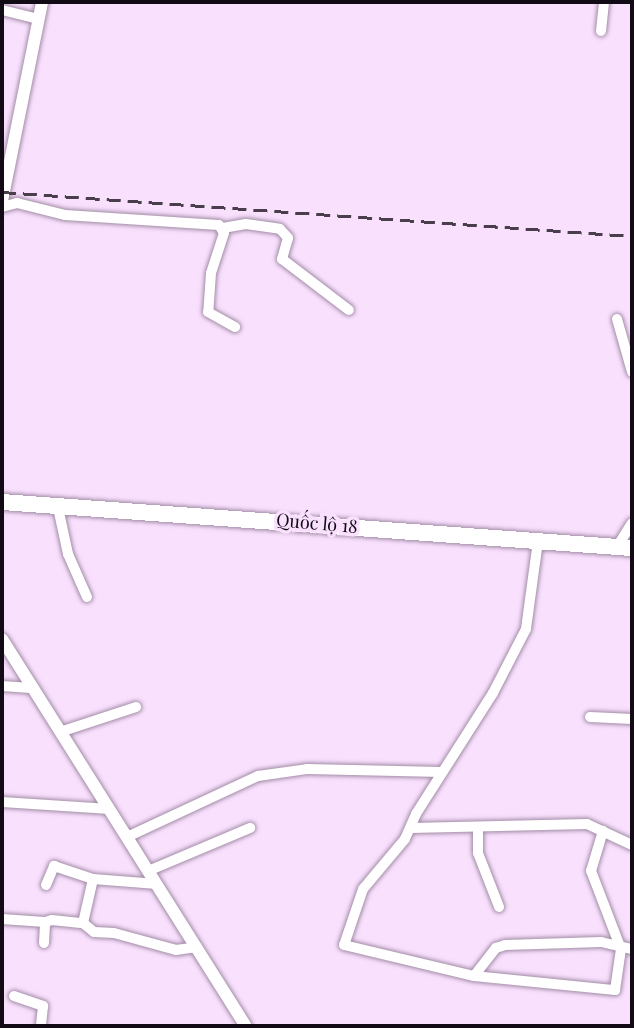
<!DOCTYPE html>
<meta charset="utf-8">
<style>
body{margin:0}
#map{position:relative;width:634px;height:1028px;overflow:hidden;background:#f9e1fe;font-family:"Playfair Display",serif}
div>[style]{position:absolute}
.roads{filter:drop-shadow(0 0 2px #a38ca7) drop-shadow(0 0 2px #a38ca7)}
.minor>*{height:10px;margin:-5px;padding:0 5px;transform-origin:5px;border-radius:5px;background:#fff}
.tertiary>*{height:12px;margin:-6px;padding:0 6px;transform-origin:6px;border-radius:6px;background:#fff}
.trunk>*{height:16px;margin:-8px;padding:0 8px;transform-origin:8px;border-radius:8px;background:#fff}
.rail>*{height:2.5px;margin-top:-1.25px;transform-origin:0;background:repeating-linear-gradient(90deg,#4a3e4d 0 14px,transparent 0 21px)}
span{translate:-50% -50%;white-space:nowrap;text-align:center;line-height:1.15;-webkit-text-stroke:7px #f9e1fe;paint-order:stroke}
.street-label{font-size:18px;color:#120a14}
.frame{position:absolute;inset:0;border:4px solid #120a14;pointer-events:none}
</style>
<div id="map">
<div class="roads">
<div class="minor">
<i style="left:2px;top:10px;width:38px;rotate:14deg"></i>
<i style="left:601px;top:31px;width:29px;rotate:-84deg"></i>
<i style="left:2px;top:207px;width:16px;rotate:-15deg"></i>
<i style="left:17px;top:203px;width:49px;rotate:14deg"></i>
<i style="left:65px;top:215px;width:154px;rotate:3.7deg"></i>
<i style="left:219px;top:225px;width:9px;rotate:58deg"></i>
<i style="left:224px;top:233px;width:42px;rotate:108deg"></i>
<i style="left:211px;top:273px;width:39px;rotate:94deg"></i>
<i style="left:208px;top:312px;width:31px;rotate:29deg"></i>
<i style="left:223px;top:228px;width:23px;rotate:-10deg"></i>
<i style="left:246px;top:224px;width:34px;rotate:8deg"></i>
<i style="left:280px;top:229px;width:12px;rotate:48deg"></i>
<i style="left:288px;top:238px;width:22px;rotate:106deg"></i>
<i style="left:282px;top:259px;width:84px;rotate:37.3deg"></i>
<i style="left:617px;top:319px;width:55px;rotate:74.2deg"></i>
<i style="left:57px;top:503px;width:52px;rotate:77.8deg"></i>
<i style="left:68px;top:554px;width:47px;rotate:66.2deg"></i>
<i style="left:538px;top:541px;width:89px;rotate:97.8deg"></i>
<i style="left:526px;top:629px;width:72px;rotate:117.3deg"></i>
<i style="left:493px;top:693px;width:143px;rotate:122.5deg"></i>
<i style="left:416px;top:814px;width:27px;rotate:114deg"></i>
<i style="left:405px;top:839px;width:65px;rotate:130deg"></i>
<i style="left:363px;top:889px;width:59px;rotate:108.7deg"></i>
<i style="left:344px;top:945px;width:134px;rotate:13.4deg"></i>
<i style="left:474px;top:976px;width:142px;rotate:5.7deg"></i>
<i style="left:615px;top:990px;width:41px;rotate:-81.7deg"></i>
<i style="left:621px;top:949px;width:84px;rotate:-111deg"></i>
<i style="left:591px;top:871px;width:42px;rotate:-73.3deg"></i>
<i style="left:617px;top:547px;width:28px;rotate:-58deg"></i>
<i style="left:2px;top:686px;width:32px;rotate:4deg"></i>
<i style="left:590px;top:717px;width:42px;rotate:2.7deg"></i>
<i style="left:63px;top:731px;width:77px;rotate:-18.2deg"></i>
<i style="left:2px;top:802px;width:108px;rotate:3.7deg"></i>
<i style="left:478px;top:827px;width:26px;rotate:90deg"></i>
<i style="left:478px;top:853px;width:58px;rotate:68.7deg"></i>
<i style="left:411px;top:828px;width:176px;rotate:-1.3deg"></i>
<i style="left:587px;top:824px;width:50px;rotate:25deg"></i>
<i style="left:127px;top:837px;width:145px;rotate:-25deg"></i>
<i style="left:258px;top:776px;width:49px;rotate:-8.1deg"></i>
<i style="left:307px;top:769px;width:135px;rotate:1.3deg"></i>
<i style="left:148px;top:871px;width:111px;rotate:-22.9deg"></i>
<i style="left:46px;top:885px;width:21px;rotate:-67deg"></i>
<i style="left:54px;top:866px;width:41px;rotate:18.4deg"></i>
<i style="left:93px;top:879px;width:64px;rotate:4.5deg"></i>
<i style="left:2px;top:919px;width:43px;rotate:4deg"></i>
<i style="left:83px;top:923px;width:45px;rotate:-77.2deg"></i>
<i style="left:44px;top:943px;width:21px;rotate:-87deg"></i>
<i style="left:45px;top:922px;width:7px;rotate:-16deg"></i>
<i style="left:52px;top:920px;width:31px;rotate:6deg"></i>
<i style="left:83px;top:923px;width:14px;rotate:39deg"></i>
<i style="left:94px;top:932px;width:20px;rotate:3deg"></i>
<i style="left:114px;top:933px;width:64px;rotate:15.3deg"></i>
<i style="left:176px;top:950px;width:21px;rotate:-8deg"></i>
<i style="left:474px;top:976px;width:36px;rotate:-52deg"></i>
<i style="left:496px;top:948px;width:9px;rotate:-18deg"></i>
<i style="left:505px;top:945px;width:96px;rotate:-1.8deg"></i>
<i style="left:601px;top:942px;width:32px;rotate:13deg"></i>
<i style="left:14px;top:996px;width:31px;rotate:19deg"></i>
<i style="left:43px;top:1006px;width:20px;rotate:96deg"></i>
</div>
<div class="tertiary">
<i style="left:2px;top:201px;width:203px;rotate:-78.6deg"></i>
<i style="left:2px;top:639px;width:457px;rotate:57.8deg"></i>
</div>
<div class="trunk">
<i style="left:2px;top:502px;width:632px;rotate:4.18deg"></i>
</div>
</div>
<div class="rail">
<i style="left:2px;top:192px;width:632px;rotate:4deg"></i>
</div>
<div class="street-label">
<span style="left:317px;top:523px;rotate:5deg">Quốc lộ 18</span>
</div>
<div class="frame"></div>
</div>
